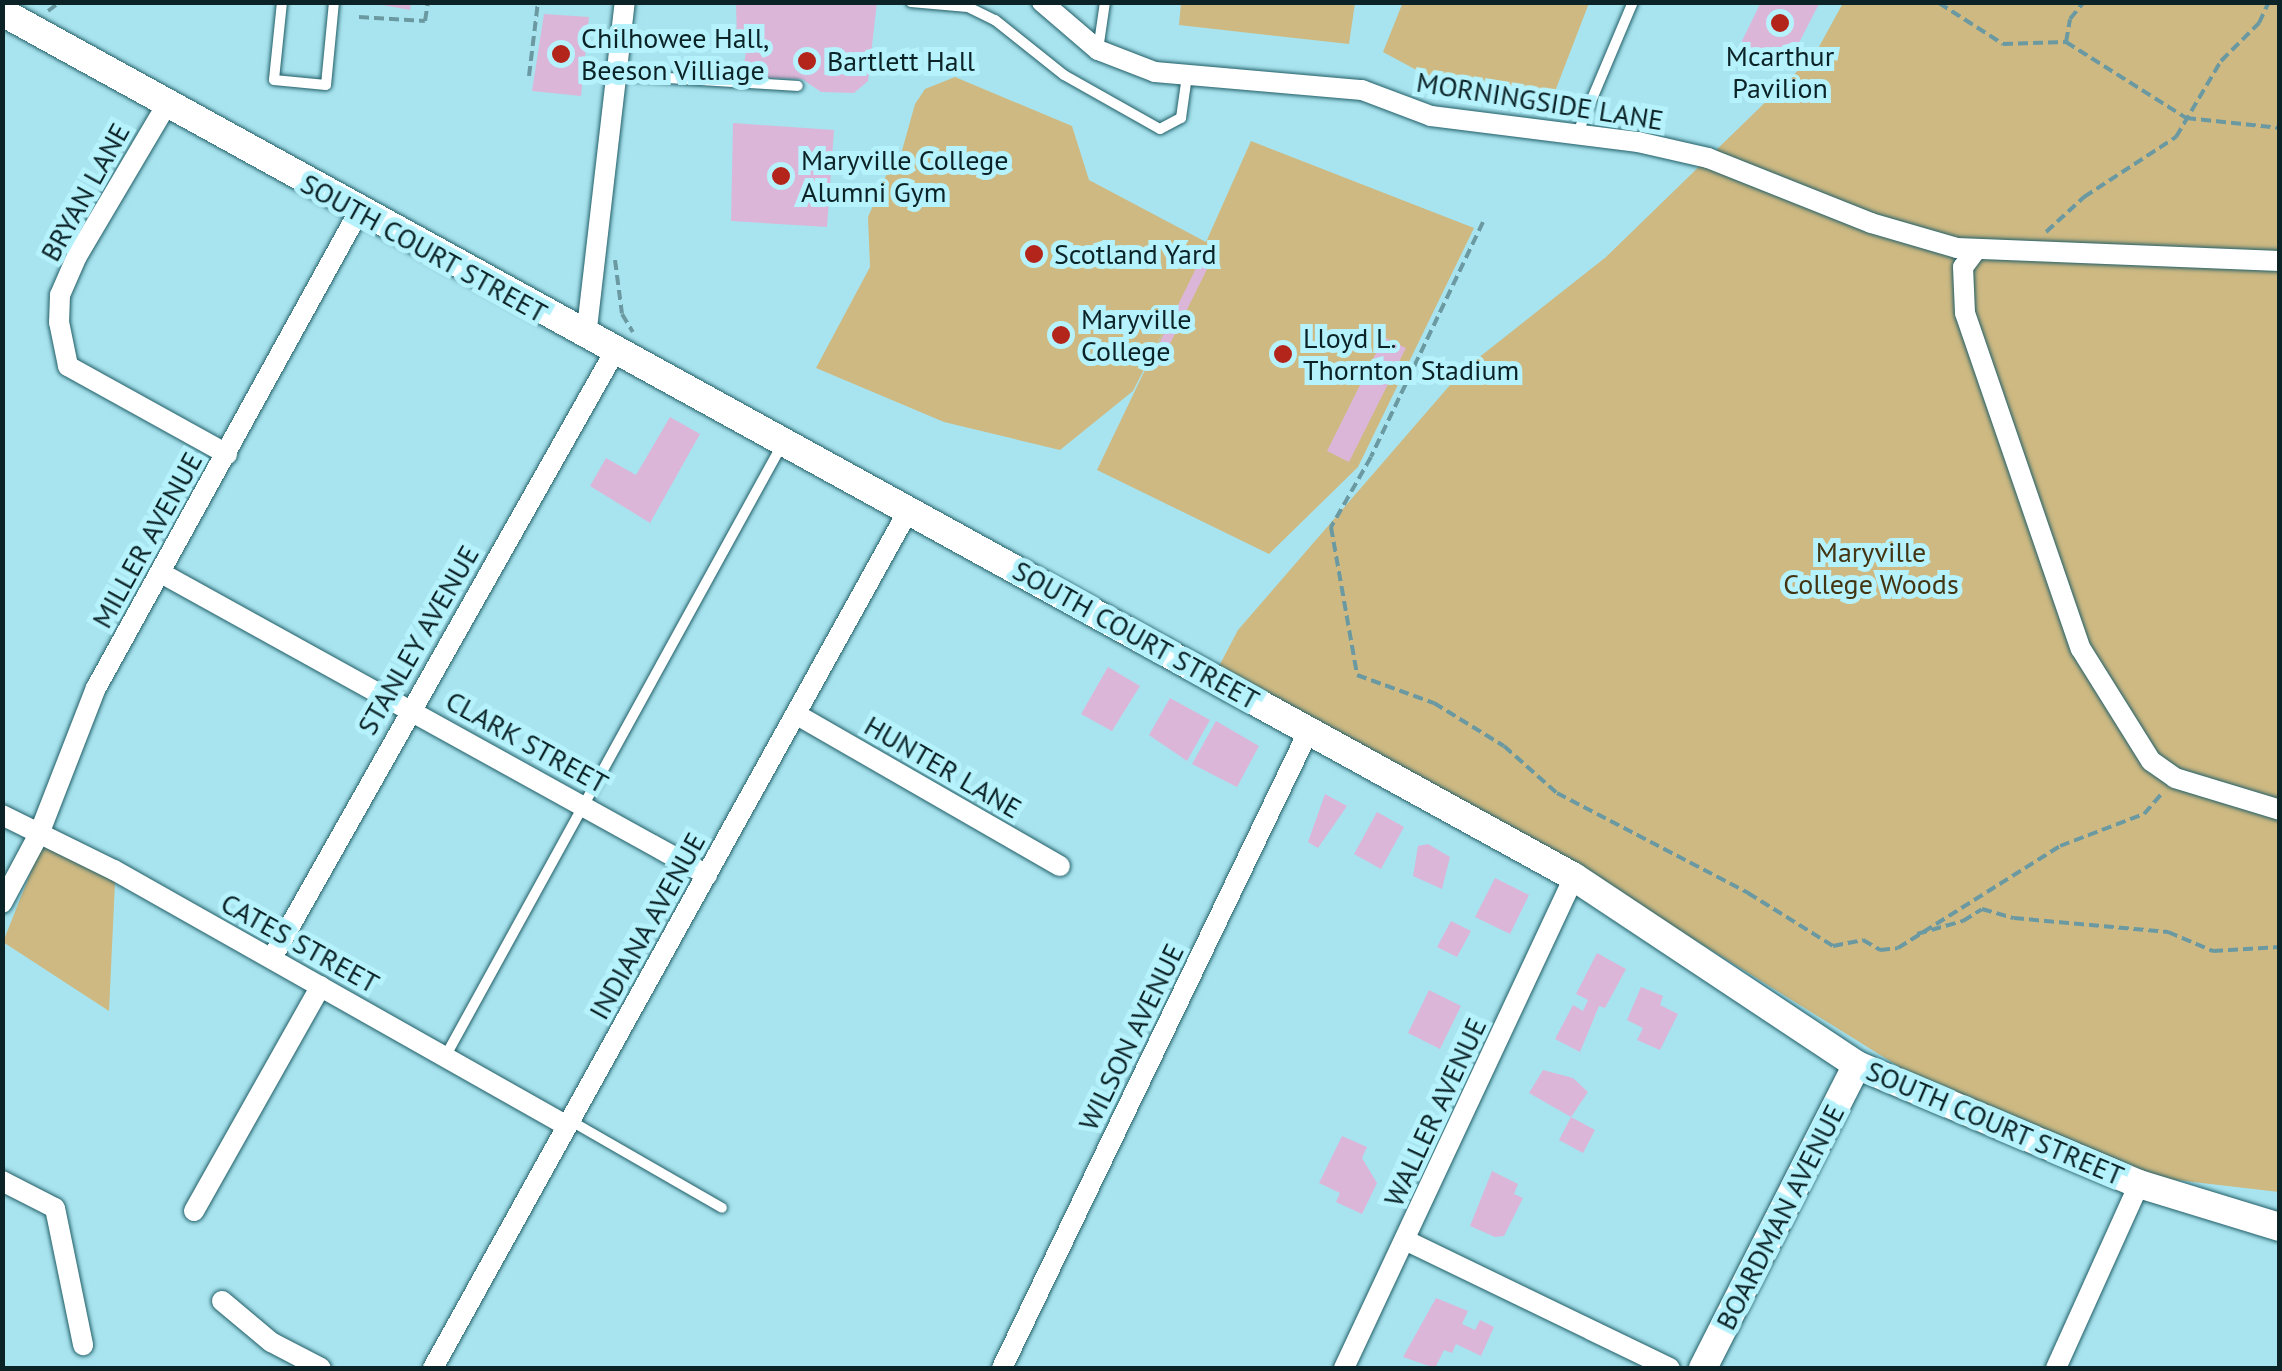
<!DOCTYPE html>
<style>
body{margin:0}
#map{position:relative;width:2282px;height:1371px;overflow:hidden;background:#a8e4ef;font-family:"PT Sans",sans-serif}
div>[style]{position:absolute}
.green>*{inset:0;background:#ceb982}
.building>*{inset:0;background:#dbb6d8}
.path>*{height:4px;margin-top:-2px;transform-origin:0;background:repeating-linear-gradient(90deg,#6b99a1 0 10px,transparent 0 15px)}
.roads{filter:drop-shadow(0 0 2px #225e67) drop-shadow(0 0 2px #225e67)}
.lane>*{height:10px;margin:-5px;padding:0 5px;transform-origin:5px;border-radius:5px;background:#fff}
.street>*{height:20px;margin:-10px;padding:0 10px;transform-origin:10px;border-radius:10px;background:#fff}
.secondary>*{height:28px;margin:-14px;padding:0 14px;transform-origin:14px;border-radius:14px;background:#fff}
.dots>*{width:28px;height:28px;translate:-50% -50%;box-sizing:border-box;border:5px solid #b5f2fc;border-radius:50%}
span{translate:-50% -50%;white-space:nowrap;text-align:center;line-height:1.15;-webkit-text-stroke:10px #b5f2fc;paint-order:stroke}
.poi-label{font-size:28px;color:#0b2327}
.left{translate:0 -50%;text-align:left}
.street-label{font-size:28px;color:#0b2327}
.park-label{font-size:28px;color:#433511}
.frame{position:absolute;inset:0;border:5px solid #0b2327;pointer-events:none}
</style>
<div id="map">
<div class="green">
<i style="clip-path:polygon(1403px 2px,1589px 2px,1589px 3px,1554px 94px,1474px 101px,1383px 52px)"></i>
<i style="clip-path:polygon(1181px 3px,1181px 2px,1355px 3px,1349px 44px,1179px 25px)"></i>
<i style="clip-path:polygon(1843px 3px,2279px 3px,2279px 1192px,2159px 1178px,1927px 1084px,1663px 920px,1218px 668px,1238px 630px,1463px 370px,1606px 257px,1815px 54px)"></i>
<i style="clip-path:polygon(955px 77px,1072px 126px,1089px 180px,1206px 242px,1251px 141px,1474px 228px,1358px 467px,1269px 554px,1097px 470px,1167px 324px,1133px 391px,1060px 450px,944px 422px,816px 368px,870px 267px,868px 217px,891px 164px,898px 165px,915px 104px,925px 89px)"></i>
<i style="clip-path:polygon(42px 844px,115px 882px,109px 1011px,3px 942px)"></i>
</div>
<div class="building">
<i style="clip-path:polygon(366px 2px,411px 2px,410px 10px)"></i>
<i style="clip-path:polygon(736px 2px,877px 2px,868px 81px,854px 93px,821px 92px,802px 79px,742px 77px,747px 45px,737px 44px)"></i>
<i style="clip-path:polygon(1761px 2px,1820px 2px,1788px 64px,1741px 43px)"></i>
<i style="clip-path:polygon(544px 14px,589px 17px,581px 96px,532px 91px)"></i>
<i style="clip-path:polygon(733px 123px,834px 130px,827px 227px,731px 221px)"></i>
<i style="clip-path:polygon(1206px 248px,1215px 253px,1159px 366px,1150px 362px)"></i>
<i style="clip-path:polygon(1384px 337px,1406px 348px,1349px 462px,1327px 451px)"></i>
<i style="clip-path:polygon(670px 417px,700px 434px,650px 523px,590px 486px,606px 458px,636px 475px)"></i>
<i style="clip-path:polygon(1108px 667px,1140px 686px,1112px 731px,1081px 714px)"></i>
<i style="clip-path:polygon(1170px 698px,1210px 720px,1187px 761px,1149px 735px)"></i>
<i style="clip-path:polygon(1216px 721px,1259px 746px,1237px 787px,1192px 764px)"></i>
<i style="clip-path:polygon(1325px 794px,1347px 806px,1318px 848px,1308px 842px)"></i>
<i style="clip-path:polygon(1377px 812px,1404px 827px,1381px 869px,1354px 854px)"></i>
<i style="clip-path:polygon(1428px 844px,1450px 857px,1442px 889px,1413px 876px,1418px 846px)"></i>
<i style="clip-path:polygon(1495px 878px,1529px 895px,1510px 934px,1475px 917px)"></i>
<i style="clip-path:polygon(1451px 921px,1471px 931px,1457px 957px,1437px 947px)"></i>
<i style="clip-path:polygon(1597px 953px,1626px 969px,1605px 1008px,1599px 1006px,1580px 1052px,1555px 1039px,1573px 1005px,1583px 1011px,1588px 1000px,1576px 994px)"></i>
<i style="clip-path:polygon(1641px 987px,1663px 996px,1660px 1005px,1678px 1014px,1660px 1050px,1637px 1040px,1643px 1028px,1627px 1020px)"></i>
<i style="clip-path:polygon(1429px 990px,1461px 1006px,1440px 1049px,1408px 1033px)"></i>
<i style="clip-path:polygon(1543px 1070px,1573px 1078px,1588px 1092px,1571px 1117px,1595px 1130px,1583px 1153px,1559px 1140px,1571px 1117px,1529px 1093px)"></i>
<i style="clip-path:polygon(1342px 1136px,1367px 1147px,1362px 1158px,1377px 1183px,1362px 1214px,1336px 1202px,1340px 1193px,1319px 1183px)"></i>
<i style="clip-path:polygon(1492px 1171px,1518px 1184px,1514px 1194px,1523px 1198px,1504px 1236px,1495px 1237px,1470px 1226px)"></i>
<i style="clip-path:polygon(1436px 1298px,1468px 1311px,1462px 1324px,1475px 1330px,1480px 1320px,1494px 1327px,1481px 1356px,1456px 1344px,1452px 1353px,1444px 1350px,1435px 1368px,1403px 1357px)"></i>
</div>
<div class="path">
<i style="left:1896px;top:2px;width:43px;rotate:1.3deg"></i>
<i style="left:1939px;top:3px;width:76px;rotate:32.6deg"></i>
<i style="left:2003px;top:44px;width:63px;rotate:-1.8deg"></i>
<i style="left:2066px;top:42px;width:23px;rotate:-80deg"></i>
<i style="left:2070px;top:19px;width:22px;rotate:-51deg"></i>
<i style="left:48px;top:11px;width:15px;rotate:-37deg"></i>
<i style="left:359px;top:17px;width:66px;rotate:3.5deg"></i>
<i style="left:425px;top:21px;width:19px;rotate:-81deg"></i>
<i style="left:2066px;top:42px;width:142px;rotate:32.3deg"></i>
<i style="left:2186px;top:118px;width:95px;rotate:6.1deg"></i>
<i style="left:529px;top:76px;width:75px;rotate:-83.1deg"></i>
<i style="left:1483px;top:222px;width:260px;rotate:115.5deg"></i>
<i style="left:1371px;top:457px;width:81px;rotate:119.7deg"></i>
<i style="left:1331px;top:527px;width:150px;rotate:80deg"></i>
<i style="left:1357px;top:675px;width:82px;rotate:20deg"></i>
<i style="left:1434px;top:703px;width:82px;rotate:31.6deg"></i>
<i style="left:1504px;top:746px;width:71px;rotate:41.6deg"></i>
<i style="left:1557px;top:793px;width:216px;rotate:27.6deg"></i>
<i style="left:1748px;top:893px;width:100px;rotate:31.9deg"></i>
<i style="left:1833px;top:946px;width:31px;rotate:-11deg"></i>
<i style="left:1863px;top:940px;width:20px;rotate:30deg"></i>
<i style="left:1880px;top:950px;width:18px;rotate:-6deg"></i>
<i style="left:1898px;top:948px;width:191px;rotate:-32.2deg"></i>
<i style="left:2060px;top:846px;width:90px;rotate:-20.9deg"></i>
<i style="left:2144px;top:814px;width:30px;rotate:-49deg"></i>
<i style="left:2046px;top:232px;width:52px;rotate:-42.6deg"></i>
<i style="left:2084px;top:197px;width:110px;rotate:-33.1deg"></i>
<i style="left:2176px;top:137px;width:88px;rotate:-59.4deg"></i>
<i style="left:2221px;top:61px;width:54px;rotate:-45deg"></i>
<i style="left:2259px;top:23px;width:23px;rotate:-65deg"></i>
<i style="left:615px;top:260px;width:54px;rotate:82.6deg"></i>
<i style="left:622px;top:314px;width:21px;rotate:59deg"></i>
<i style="left:1917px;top:934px;width:48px;rotate:-15.8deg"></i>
<i style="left:1963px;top:921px;width:22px;rotate:-32deg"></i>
<i style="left:1982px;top:909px;width:33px;rotate:16deg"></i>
<i style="left:2014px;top:918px;width:155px;rotate:5.2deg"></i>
<i style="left:2168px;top:932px;width:49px;rotate:22.9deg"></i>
<i style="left:2213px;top:951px;width:67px;rotate:-3.4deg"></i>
</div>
<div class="roads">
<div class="lane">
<i style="left:282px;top:2px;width:78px;rotate:95.9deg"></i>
<i style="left:274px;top:80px;width:52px;rotate:5.5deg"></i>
<i style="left:326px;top:85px;width:83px;rotate:-84.5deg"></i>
<i style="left:911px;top:2px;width:57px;rotate:5deg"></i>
<i style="left:968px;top:7px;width:30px;rotate:26deg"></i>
<i style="left:995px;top:20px;width:88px;rotate:38.6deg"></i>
<i style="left:1064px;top:75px;width:110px;rotate:29.4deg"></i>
<i style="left:1160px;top:129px;width:24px;rotate:-28deg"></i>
<i style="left:1181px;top:118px;width:42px;rotate:-81.9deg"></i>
<i style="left:1098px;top:50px;width:49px;rotate:-81.7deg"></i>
<i style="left:620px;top:75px;width:178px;rotate:3.5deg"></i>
<i style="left:1578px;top:132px;width:141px;rotate:-67.1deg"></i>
<i style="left:445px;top:1057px;width:701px;rotate:-61.17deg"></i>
<i style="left:571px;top:1121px;width:174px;rotate:29.9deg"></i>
</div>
<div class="street">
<i style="left:1042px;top:2px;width:74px;rotate:40.6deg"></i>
<i style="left:1098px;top:50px;width:61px;rotate:21.1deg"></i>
<i style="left:1155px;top:72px;width:208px;rotate:5deg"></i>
<i style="left:1362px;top:90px;width:74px;rotate:20.6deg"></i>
<i style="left:1431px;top:116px;width:209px;rotate:7.2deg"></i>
<i style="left:1638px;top:142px;width:72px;rotate:12.9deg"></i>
<i style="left:1708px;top:158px;width:175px;rotate:21.7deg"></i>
<i style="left:1871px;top:223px;width:90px;rotate:16.2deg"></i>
<i style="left:1957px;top:248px;width:323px;rotate:2.3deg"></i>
<i style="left:167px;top:104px;width:177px;rotate:120.6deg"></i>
<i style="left:77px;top:256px;width:43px;rotate:113.6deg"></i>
<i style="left:60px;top:295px;width:27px;rotate:92deg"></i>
<i style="left:59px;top:322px;width:45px;rotate:78.4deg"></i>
<i style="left:68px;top:366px;width:182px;rotate:29deg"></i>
<i style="left:1976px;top:250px;width:21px;rotate:127deg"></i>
<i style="left:1963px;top:267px;width:46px;rotate:87.5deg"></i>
<i style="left:1965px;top:313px;width:355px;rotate:71deg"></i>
<i style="left:2081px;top:649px;width:132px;rotate:58deg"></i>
<i style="left:2151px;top:761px;width:29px;rotate:35deg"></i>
<i style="left:2175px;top:778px;width:110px;rotate:16.9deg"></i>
<i style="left:586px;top:337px;width:337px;rotate:-83.4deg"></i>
<i style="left:161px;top:573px;width:624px;rotate:28.95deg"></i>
<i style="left:799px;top:716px;width:301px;rotate:29.9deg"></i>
<i style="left:2px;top:815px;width:125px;rotate:26.2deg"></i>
<i style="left:114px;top:870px;width:520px;rotate:29.47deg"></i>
<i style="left:2px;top:903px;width:78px;rotate:-61.8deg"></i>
<i style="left:39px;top:834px;width:157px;rotate:-68.7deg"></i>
<i style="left:96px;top:688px;width:542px;rotate:-61.12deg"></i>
<i style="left:272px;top:958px;width:697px;rotate:-60.53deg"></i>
<i style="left:2px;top:1181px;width:59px;rotate:27deg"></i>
<i style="left:55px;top:1208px;width:140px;rotate:78.4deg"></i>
<i style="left:194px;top:1211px;width:258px;rotate:-60.6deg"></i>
<i style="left:1405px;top:1240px;width:294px;rotate:25.8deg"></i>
<i style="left:222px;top:1301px;width:64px;rotate:39.9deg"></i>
<i style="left:271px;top:1342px;width:56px;rotate:27.5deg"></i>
<i style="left:433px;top:1368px;width:980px;rotate:-61deg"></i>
<i style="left:1002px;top:1368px;width:708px;rotate:-64.3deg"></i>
<i style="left:1344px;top:1368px;width:542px;rotate:-64.9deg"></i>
<i style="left:2056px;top:1368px;width:202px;rotate:-65.7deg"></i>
</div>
<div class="secondary">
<i style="left:2px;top:12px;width:1794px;rotate:28.82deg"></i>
<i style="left:1574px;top:877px;width:340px;rotate:33.6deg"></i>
<i style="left:1857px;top:1065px;width:306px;rotate:22.9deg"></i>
<i style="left:2139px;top:1184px;width:147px;rotate:17deg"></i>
<i style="left:1703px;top:1368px;width:340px;rotate:-63.1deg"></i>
</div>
</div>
<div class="dots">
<i style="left:1780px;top:23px;background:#b3241b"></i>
<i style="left:561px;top:54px;background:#b3241b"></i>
<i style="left:807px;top:61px;background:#b3241b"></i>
<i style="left:781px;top:176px;background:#b3241b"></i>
<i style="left:1034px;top:254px;background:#b3241b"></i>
<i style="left:1061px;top:335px;background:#b3241b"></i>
<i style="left:1283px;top:354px;background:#b3241b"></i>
</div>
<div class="poi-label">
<span class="left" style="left:581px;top:54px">Chilhowee Hall,<br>Beeson Villiage</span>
<span style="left:1780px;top:72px">Mcarthur<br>Pavilion</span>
<span class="left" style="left:827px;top:61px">Bartlett Hall</span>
<span class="left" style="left:801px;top:176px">Maryville College<br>Alumni Gym</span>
<span class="left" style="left:1054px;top:254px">Scotland Yard</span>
<span class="left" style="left:1081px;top:335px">Maryville<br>College</span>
<span class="left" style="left:1303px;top:354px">Lloyd L.<br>Thornton Stadium</span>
</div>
<div class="street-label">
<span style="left:1540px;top:101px;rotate:9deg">MORNINGSIDE LANE</span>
<span style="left:85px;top:192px;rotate:-61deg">BRYAN LANE</span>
<span style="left:424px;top:248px;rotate:29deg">SOUTH COURT STREET</span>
<span style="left:147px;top:540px;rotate:-61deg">MILLER AVENUE</span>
<span style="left:1136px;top:635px;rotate:29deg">SOUTH COURT STREET</span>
<span style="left:418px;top:640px;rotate:-60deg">STANLEY AVENUE</span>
<span style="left:527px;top:742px;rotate:29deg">CLARK STREET</span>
<span style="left:943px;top:767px;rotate:30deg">HUNTER LANE</span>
<span style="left:647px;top:926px;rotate:-61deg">INDIANA AVENUE</span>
<span style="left:300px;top:943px;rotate:29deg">CATES STREET</span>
<span style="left:1131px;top:1037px;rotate:-64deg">WILSON AVENUE</span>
<span style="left:1435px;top:1112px;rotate:-65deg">WALLER AVENUE</span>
<span style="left:1995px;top:1123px;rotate:23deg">SOUTH COURT STREET</span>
<span style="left:1780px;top:1217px;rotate:-63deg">BOARDMAN AVENUE</span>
</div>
<div class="park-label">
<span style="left:1871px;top:568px">Maryville<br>College Woods</span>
</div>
<div class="frame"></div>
</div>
